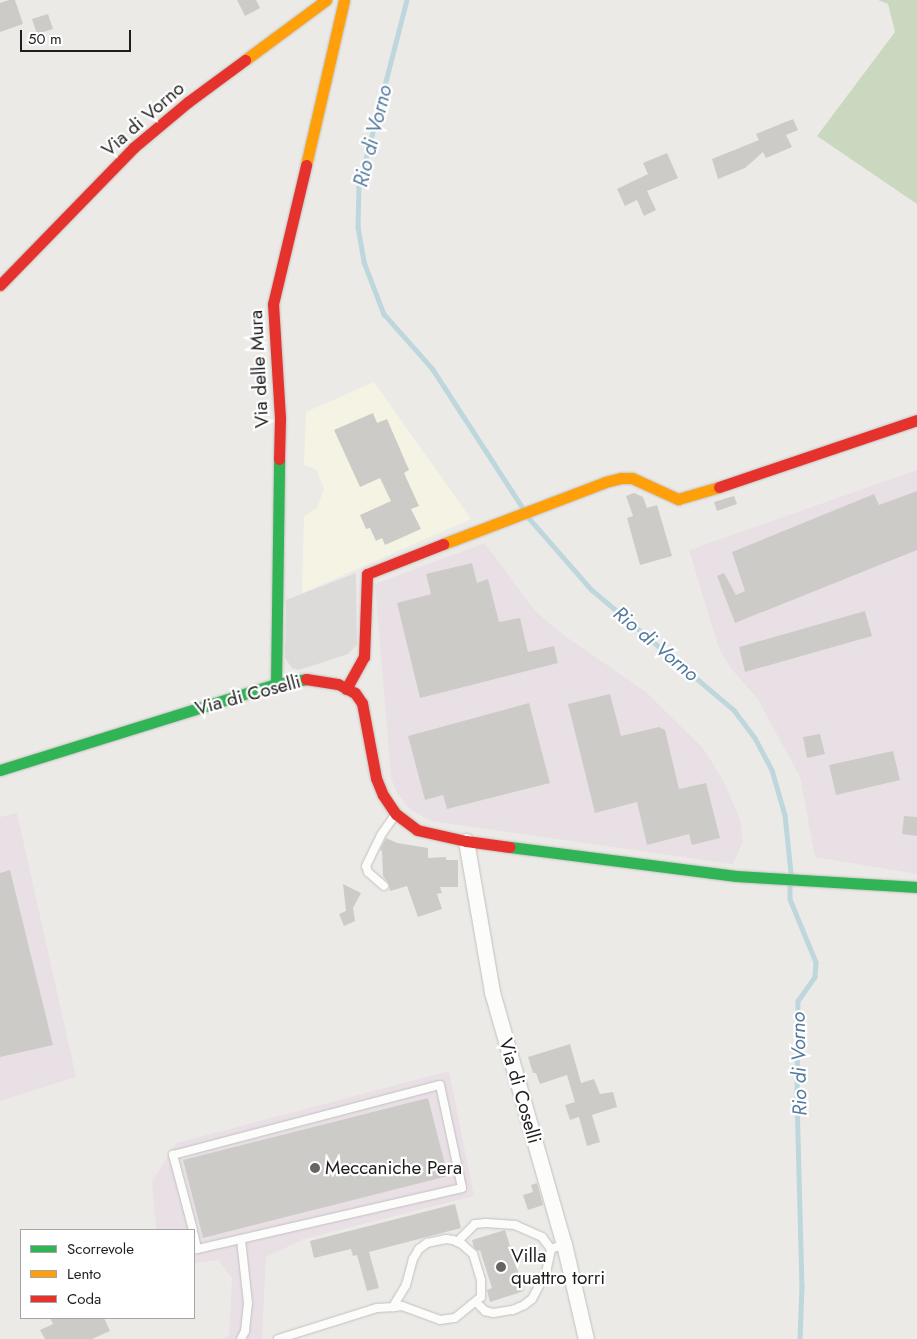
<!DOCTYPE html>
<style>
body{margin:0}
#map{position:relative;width:917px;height:1339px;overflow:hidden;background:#eceae7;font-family:Jost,sans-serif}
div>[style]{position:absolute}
.industrial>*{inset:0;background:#e9e0e6}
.education>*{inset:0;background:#f5f3e4}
.forest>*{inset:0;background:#c9d8bf}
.parking>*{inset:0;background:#dcdbda}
.stream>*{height:4.5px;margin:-2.25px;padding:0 2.25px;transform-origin:2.25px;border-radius:2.25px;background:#bed7dc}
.building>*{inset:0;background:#cdcbc8}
.roads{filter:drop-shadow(0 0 1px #c2c1bf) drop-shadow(0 0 1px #c2c1bf)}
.lane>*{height:8px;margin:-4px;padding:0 4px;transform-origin:4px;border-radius:4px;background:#fcfcfb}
.street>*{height:15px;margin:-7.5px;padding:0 7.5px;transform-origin:7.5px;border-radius:7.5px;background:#fcfcfb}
.fast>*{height:11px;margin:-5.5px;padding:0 5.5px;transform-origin:5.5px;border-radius:5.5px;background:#30b455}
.slow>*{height:11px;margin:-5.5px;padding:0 5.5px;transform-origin:5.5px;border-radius:5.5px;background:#ff9f0a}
.jam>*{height:11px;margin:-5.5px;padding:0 5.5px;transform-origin:5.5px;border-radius:5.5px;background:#e5322d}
.dots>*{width:14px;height:14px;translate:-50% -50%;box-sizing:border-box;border:2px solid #fff;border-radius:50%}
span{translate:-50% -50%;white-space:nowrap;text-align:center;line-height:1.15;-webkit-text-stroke:4.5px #fff;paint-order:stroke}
.street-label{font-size:19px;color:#1e1e1e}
.poi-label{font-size:19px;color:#1e1e1e}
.left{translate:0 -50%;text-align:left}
.water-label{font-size:20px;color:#517a9e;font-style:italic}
.legend{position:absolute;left:20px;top:1229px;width:175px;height:90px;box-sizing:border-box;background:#fff;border:1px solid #a5a5a5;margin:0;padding:6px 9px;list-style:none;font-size:15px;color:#1e1e1e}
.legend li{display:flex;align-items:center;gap:10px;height:25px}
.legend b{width:25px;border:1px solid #a5a5a5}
.scale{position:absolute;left:20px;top:30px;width:111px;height:22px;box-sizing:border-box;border:2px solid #1e1e1e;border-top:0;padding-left:6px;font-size:15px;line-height:18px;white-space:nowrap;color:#1e1e1e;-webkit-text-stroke:4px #fff;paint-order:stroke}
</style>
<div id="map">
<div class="industrial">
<i style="clip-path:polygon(917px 470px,917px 874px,815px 857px,800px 777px,757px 698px,732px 670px,719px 649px,689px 550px)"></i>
<i style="clip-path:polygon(485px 543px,535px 611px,565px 636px,646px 692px,703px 748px,723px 780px,740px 819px,743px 841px,733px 864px,431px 821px,411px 810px,397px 793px,391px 778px,375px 584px)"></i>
<i style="clip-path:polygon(17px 813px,76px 1077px,0 1101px,0 817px)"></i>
<i style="clip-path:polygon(449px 1071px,474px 1196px,304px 1239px,266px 1257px,262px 1339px,220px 1339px,229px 1336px,232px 1278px,218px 1260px,194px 1263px,194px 1230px,156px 1230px,152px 1182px,176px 1143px)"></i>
</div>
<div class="education">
<i style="clip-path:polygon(374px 382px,471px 519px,302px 593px,304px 516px,317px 508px,324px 489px,316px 469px,304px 465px,306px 412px)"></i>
</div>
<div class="forest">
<i style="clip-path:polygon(878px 0,917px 0,917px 204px,817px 136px,895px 32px,888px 4px)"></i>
</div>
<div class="parking">
<i style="clip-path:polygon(356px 573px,357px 645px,348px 654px,299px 670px,292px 668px,285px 658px,286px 600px)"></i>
</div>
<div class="stream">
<i style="left:407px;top:0;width:193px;rotate:104.4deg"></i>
<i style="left:359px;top:187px;width:40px;rotate:91.4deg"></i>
<i style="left:358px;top:227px;width:36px;rotate:80deg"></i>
<i style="left:364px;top:262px;width:56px;rotate:69deg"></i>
<i style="left:384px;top:314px;width:72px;rotate:48.4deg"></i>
<i style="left:432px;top:368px;width:167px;rotate:57deg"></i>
<i style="left:528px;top:517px;width:97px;rotate:48.8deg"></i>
<i style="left:592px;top:590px;width:186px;rotate:40.2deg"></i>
<i style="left:734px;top:710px;width:35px;rotate:53deg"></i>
<i style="left:755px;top:738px;width:36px;rotate:62deg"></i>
<i style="left:772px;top:770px;width:47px;rotate:73.9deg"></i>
<i style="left:785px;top:815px;width:58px;rotate:84.1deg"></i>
<i style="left:790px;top:886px;width:13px;rotate:90deg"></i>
<i style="left:790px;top:899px;width:68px;rotate:67.6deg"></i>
<i style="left:816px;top:962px;width:15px;rotate:94deg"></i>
<i style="left:815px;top:977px;width:29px;rotate:125deg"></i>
<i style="left:798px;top:1001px;width:96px;rotate:90.6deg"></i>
<i style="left:797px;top:1097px;width:190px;rotate:88.5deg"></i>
<i style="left:802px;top:1287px;width:52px;rotate:92.2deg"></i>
</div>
<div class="building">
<i style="clip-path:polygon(9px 0,15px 0,23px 24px,0 32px,0 3px)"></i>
<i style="clip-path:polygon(237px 0,256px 0,260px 8px,245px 16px)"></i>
<i style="clip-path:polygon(48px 14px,53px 29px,37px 34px,32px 19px)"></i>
<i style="clip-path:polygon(793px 119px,798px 130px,786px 135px,792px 147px,766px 158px,763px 152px,745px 168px,718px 179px,712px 159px,759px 140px,756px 134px)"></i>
<i style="clip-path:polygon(667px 153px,678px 178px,647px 191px,656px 210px,644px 216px,637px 200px,625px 206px,617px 189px,648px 174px,643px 163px)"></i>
<i style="clip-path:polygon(373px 413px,377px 423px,387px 419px,409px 470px,404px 473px,419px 506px,411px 509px,421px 529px,385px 545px,382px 538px,376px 541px,370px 528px,366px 529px,360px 515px,391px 501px,380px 478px,360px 487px,334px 430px)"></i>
<i style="clip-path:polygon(917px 491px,917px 550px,735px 623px,717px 576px,724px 573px,736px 595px,745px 591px,732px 552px,874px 494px,879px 505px)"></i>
<i style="clip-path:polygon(634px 493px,643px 497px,647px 508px,657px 505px,672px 556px,640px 565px,627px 518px,633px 516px,626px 496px)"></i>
<i style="clip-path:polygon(734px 496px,737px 504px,717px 511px,714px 502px)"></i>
<i style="clip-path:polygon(472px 563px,477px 583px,488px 579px,499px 622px,520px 618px,528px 652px,554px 646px,558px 663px,420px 698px,397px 603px,431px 594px,426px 574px)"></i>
<i style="clip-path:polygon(865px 611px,872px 636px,745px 672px,739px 647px)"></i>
<i style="clip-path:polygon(610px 694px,621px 736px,659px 727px,665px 730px,679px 789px,706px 783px,720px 838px,692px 845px,689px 834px,647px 845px,637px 802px,595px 813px,568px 704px)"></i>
<i style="clip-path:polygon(529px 703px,550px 783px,447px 809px,443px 795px,425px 800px,408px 736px)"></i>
<i style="clip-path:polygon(820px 734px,825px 754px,807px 758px,803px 737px)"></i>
<i style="clip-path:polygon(893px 751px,900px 780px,836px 795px,829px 765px)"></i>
<i style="clip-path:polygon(904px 816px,917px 817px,917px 836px,902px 834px)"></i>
<i style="clip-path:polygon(386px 838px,397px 843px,428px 848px,428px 858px,446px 857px,446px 860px,458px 860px,458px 887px,440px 887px,442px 893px,437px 894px,442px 909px,418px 917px,407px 886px,390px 891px,389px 884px,383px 876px,382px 851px,380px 850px)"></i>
<i style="clip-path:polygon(10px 870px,53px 1045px,0 1057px,0 873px)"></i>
<i style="clip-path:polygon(343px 884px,361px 893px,353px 908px,355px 921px,344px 926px,339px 914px,346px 911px)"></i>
<i style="clip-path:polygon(570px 1044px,581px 1083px,594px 1079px,600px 1094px,613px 1092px,617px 1107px,592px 1115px,600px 1142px,587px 1146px,579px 1117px,570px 1120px,565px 1105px,575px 1102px,567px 1075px,540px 1084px,536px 1073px,533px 1073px,528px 1057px)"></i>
<i style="clip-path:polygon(428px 1098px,448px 1176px,203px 1238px,183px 1160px)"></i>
<i style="clip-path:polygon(537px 1183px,543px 1205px,528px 1210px,523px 1195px,533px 1192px,531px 1185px)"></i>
<i style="clip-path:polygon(455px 1204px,461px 1228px,369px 1252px,379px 1288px,367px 1291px,357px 1255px,353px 1256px,351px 1249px,314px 1258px,310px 1241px)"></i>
<i style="clip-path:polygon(505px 1230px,524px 1291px,490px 1302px,487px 1290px,492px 1288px,480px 1250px,478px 1251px,474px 1248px,472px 1240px)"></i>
<i style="clip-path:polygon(50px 1318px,104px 1318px,110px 1331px,92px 1339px,45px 1339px,40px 1330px,53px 1324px)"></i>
</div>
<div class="roads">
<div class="lane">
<i style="left:384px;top:886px;width:21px;rotate:-139deg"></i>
<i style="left:368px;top:872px;width:6px;rotate:-108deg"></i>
<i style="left:366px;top:866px;width:34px;rotate:-64deg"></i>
<i style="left:381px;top:835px;width:24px;rotate:-55deg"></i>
<i style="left:193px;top:1230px;width:78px;rotate:-104.9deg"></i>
<i style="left:173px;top:1155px;width:276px;rotate:-14.7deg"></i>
<i style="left:440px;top:1085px;width:105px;rotate:77.9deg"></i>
<i style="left:462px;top:1188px;width:272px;rotate:167deg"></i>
<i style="left:197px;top:1249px;width:14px;rotate:-102deg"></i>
<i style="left:457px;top:1242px;width:25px;rotate:-45deg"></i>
<i style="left:475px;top:1224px;width:11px;rotate:-5deg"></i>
<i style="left:486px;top:1223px;width:29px;rotate:4deg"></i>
<i style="left:515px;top:1225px;width:30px;rotate:24deg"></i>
<i style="left:542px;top:1237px;width:15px;rotate:53deg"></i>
<i style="left:551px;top:1249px;width:14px;rotate:-21deg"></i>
<i style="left:476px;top:1302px;width:13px;rotate:45deg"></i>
<i style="left:485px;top:1311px;width:8px;rotate:14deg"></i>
<i style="left:493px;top:1313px;width:20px;rotate:-9deg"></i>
<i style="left:513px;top:1310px;width:12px;rotate:-24deg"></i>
<i style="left:524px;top:1305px;width:10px;rotate:-37deg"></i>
<i style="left:532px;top:1299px;width:30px;rotate:-62deg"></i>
<i style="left:546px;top:1273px;width:25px;rotate:-78deg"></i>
<i style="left:241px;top:1339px;width:9px;rotate:-63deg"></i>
<i style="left:245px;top:1331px;width:28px;rotate:-84deg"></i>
<i style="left:248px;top:1303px;width:63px;rotate:-96.3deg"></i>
<i style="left:278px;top:1339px;width:104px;rotate:-17.4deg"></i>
<i style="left:377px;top:1308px;width:18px;rotate:-3deg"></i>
<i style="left:395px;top:1307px;width:7px;rotate:-8deg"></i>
<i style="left:402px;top:1306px;width:40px;rotate:20.2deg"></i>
<i style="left:440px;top:1320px;width:15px;rotate:-8deg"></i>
<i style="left:455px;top:1318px;width:33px;rotate:-39deg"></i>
<i style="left:481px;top:1297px;width:17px;rotate:-90deg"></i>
<i style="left:481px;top:1280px;width:27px;rotate:-107deg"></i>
<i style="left:473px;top:1254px;width:15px;rotate:-138deg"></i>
<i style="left:462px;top:1244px;width:10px;rotate:-156deg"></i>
<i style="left:453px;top:1240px;width:7px;rotate:-172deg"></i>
<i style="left:446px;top:1239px;width:19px;rotate:168deg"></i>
<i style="left:427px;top:1243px;width:10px;rotate:143deg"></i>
<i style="left:419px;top:1249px;width:12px;rotate:121deg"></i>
<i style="left:413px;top:1259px;width:27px;rotate:105deg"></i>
<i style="left:406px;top:1285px;width:26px;rotate:121deg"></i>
</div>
<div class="street">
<i style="left:466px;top:841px;width:153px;rotate:80.2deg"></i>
<i style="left:492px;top:992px;width:262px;rotate:74.1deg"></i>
<i style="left:564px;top:1244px;width:98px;rotate:77deg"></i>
</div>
<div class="fast">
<i style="left:276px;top:684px;width:225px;rotate:-89.2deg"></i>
<i style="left:0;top:770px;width:289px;rotate:-17.3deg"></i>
<i style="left:276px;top:684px;width:30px;rotate:-9deg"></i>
<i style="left:510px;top:847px;width:228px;rotate:7.3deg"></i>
<i style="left:736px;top:876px;width:181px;rotate:3.5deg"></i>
</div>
<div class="slow">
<i style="left:245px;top:60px;width:101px;rotate:-36.5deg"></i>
<i style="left:306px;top:165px;width:169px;rotate:-77deg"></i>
<i style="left:443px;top:544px;width:173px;rotate:-20.9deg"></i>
<i style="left:605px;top:482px;width:16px;rotate:-14deg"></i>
<i style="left:621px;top:478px;width:11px"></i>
<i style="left:632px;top:478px;width:51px;rotate:24.5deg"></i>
<i style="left:678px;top:499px;width:43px;rotate:-16.3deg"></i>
</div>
<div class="jam">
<i style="left:0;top:285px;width:191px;rotate:-45.8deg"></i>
<i style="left:133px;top:148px;width:72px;rotate:-39.9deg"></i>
<i style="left:188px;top:102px;width:71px;rotate:-36.4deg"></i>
<i style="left:279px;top:459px;width:41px;rotate:-88.6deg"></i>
<i style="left:280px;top:418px;width:114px;rotate:-93.5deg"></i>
<i style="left:273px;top:304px;width:143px;rotate:-76.6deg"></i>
<i style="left:719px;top:487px;width:209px;rotate:-18.7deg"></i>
<i style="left:306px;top:679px;width:32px;rotate:9deg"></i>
<i style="left:338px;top:684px;width:19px;rotate:28deg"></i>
<i style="left:355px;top:693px;width:12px;rotate:55deg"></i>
<i style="left:362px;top:703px;width:76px;rotate:79.4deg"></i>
<i style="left:376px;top:778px;width:18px;rotate:68deg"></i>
<i style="left:383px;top:795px;width:23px;rotate:56deg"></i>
<i style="left:396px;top:814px;width:26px;rotate:37deg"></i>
<i style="left:417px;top:830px;width:50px;rotate:12.7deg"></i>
<i style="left:466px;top:841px;width:44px;rotate:7.8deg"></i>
<i style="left:346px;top:689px;width:37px;rotate:-61deg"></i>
<i style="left:364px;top:657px;width:83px;rotate:-87.9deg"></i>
<i style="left:367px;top:574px;width:82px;rotate:-21.5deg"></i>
</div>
</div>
<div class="dots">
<i style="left:315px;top:1168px;background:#666564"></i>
<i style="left:501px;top:1267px;background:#666564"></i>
</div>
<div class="street-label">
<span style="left:143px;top:119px;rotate:-41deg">Via di Vorno</span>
<span style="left:259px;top:369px;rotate:-93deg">Via delle Mura</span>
<span style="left:248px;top:695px;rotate:-15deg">Via di Coselli</span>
<span style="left:520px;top:1091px;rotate:74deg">Via di Coselli</span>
</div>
<div class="poi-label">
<span class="left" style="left:325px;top:1168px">Meccaniche Pera</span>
<span class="left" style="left:511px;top:1267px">Villa<br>quattro torri</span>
</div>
<div class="water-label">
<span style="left:373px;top:136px;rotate:-76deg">Rio di Vorno</span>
<span style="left:656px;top:644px;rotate:40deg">Rio di Vorno</span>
<span style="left:799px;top:1064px;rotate:-91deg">Rio di Vorno</span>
</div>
<ul class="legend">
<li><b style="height:6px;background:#30b455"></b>Scorrevole</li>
<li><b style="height:6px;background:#ff9f0a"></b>Lento</li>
<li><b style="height:6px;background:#e5322d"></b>Coda</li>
</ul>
<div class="scale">50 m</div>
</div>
